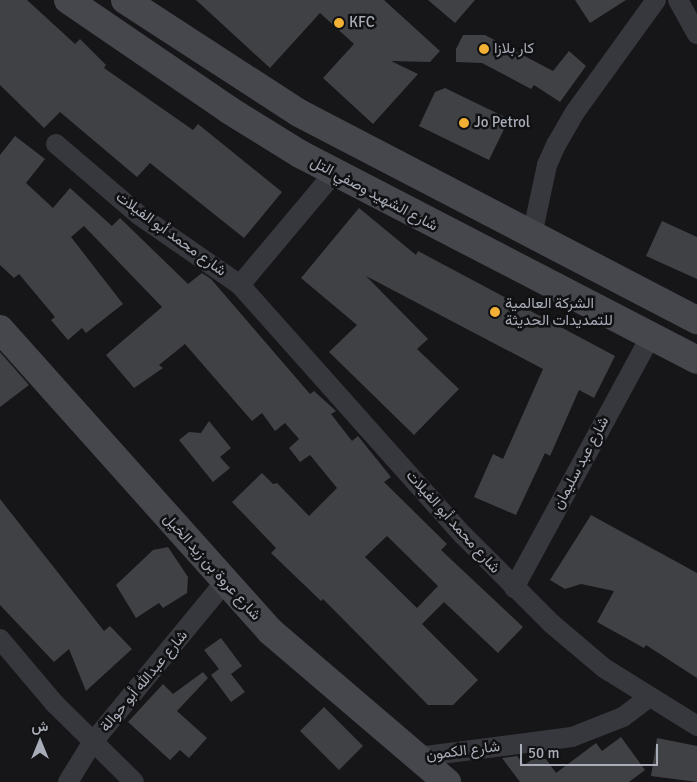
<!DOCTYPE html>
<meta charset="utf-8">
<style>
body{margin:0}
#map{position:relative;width:697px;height:782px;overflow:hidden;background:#161618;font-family:Signika,Vazirmatn,sans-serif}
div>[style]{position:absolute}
.building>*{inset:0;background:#404145}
.street>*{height:20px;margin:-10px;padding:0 10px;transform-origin:10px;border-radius:10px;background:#37383d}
.secondary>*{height:28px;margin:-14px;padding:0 14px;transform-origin:14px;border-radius:14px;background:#45474d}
.dots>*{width:14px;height:14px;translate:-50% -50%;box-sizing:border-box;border:2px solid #111113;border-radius:50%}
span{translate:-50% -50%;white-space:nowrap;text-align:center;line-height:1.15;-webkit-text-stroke:5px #111113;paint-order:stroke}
.poi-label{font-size:15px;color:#a8adb8}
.left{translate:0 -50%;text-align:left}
.street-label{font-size:15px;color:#a8adb8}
.north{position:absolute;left:15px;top:717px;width:50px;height:50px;-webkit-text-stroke:4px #111113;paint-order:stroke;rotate:0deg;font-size:14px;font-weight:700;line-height:20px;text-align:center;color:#a8adb8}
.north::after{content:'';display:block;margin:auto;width:18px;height:22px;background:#a8adb8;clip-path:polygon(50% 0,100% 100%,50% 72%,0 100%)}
.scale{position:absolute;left:520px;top:744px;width:138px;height:22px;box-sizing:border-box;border:2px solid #a8adb8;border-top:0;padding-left:6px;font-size:15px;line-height:18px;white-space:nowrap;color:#a8adb8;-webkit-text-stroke:4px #111113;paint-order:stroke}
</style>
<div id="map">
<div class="building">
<i style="clip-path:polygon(0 0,27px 0,75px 44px,80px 39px,106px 65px,104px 68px,193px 130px,198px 124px,282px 192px,244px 238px,150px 163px,137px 177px,60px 112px,44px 128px,0 85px)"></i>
<i style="clip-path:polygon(196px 0,384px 0,440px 51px,430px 62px,391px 61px,418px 74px,373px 124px,323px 78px,354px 44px,320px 13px,270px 68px)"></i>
<i style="clip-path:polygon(428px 0,475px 0,455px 23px)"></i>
<i style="clip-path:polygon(575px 0,626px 0,590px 23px)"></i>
<i style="clip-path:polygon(463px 35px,485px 35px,553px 71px,569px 51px,586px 66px,560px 102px,534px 85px,531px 89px,482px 63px,456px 62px,456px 49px)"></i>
<i style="clip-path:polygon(445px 88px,509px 119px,489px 160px,419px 126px,435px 92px)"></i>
<i style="clip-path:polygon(evenodd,15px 136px,45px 159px,26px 183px,53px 208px,70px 188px,112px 226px,120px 218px,188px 284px,202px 273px,211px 279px,310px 394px,314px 391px,336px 411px,331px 414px,352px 441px,358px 436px,391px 477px,384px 482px,447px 544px,441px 550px,523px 627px,498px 653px,444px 602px,422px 624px,478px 680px,453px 705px,428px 705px,323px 599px,321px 601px,271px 553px,276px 548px,232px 502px,262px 473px,273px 484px,277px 483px,309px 516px,337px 488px,310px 455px,300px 462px,289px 448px,299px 439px,285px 423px,275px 431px,262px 413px,252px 421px,185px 344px,159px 365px,163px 368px,134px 388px,106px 355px,162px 307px,84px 226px,71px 237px,123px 304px,86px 333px,82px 328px,68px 340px,51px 320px,55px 317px,19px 274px,14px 278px,0 265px,0 155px,15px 136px,387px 536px,438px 586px,417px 608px,365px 557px,387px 536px)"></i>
<i style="clip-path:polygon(359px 208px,416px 255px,418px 251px,615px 356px,594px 398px,579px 390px,550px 456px,545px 453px,516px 515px,474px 497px,493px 454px,503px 459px,543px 369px,366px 276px,428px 339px,417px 349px,459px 389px,414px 435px,329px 352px,357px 325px,301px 278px)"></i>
<i style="clip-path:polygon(662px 221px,697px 237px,697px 279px,646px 256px)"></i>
<i style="clip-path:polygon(0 352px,29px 385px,0 407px)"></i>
<i style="clip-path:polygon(209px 421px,231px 448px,220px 457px,230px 468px,213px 482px,179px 440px,189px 432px,201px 433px)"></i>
<i style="clip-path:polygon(0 499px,104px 631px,110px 626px,132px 649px,86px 691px,69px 649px,54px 662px,0 605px)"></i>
<i style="clip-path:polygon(591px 515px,697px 573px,697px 678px,646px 645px,644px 648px,597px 622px,614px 591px,581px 584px,565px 589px,550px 580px)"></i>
<i style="clip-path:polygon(168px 547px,188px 577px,187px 593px,163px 608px,159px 603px,136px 618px,116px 585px,153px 550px)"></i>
<i style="clip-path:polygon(221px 638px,242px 666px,231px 674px,245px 692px,231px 702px,211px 675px,219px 669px,204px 650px)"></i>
<i style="clip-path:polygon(203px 672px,208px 678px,177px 711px,207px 738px,189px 758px,180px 750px,170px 760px,128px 722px,163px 684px,173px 694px)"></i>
<i style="clip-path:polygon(324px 707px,363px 746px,339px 770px,300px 731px)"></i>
<i style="clip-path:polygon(621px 737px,645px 770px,629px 782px,520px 782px,502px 758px,517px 756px,524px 765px,533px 759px,546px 759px,556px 773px,596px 743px,602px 751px)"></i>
<i style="clip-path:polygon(657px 738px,697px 746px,697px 782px,651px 776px)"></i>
</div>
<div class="street">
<i style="left:678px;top:0;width:39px;rotate:61deg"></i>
<i style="left:56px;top:144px;width:109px;rotate:40.5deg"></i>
<i style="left:139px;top:215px;width:123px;rotate:34.7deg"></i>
<i style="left:240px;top:285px;width:335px;rotate:48.3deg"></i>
<i style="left:463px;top:535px;width:126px;rotate:45deg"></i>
<i style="left:552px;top:624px;width:68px;rotate:40.2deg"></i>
<i style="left:604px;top:668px;width:110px;rotate:31.9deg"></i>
<i style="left:532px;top:235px;width:72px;rotate:-77.9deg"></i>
<i style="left:547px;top:165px;width:22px;rotate:-66deg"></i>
<i style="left:556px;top:145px;width:38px;rotate:-60deg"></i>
<i style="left:575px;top:112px;width:138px;rotate:-54.1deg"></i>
<i style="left:240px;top:285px;width:146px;rotate:-50deg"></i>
<i style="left:514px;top:588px;width:285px;rotate:-61.5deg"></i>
<i style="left:0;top:639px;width:84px;rotate:49.8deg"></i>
<i style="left:54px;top:703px;width:112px;rotate:44.6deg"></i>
<i style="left:418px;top:757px;width:155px;rotate:-7.4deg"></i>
<i style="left:572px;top:737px;width:55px;rotate:-21.4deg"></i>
<i style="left:623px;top:717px;width:31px;rotate:-37deg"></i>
<i style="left:68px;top:782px;width:46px;rotate:-58.4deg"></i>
<i style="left:92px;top:743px;width:207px;rotate:-50.5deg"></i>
</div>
<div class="secondary">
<i style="left:68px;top:0;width:195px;rotate:34.3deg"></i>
<i style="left:229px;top:110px;width:84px;rotate:31.8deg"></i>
<i style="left:300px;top:154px;width:447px;rotate:27.4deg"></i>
<i style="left:125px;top:0;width:207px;rotate:33deg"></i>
<i style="left:299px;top:113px;width:449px;rotate:27.5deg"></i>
<i style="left:0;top:329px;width:405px;rotate:48.2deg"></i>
<i style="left:270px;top:631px;width:233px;rotate:40.5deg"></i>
</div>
<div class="dots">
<i style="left:339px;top:23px;background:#f2b134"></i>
<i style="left:484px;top:49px;background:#f2b134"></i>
<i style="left:464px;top:123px;background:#f2b134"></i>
<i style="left:495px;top:312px;background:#f2b134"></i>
</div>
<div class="poi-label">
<span class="left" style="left:349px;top:23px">KFC</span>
<span class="left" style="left:494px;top:49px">كار بلازا</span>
<span class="left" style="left:474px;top:123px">Jo Petrol</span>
<span class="left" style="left:505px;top:312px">الشركة العالمية<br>للتمديدات الحديثة</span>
</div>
<div class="street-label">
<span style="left:374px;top:194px;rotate:28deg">شارع الشهيد وصفي التل</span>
<span style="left:171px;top:234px;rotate:36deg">شارع محمد أبو الفيلات</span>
<span style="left:581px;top:463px;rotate:-62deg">شارع عبد سليمان</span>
<span style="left:453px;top:522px;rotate:48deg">شارع محمد أبو الفيلات</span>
<span style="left:212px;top:567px;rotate:48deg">شارع عروة بن زيد الخيل</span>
<span style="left:144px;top:681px;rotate:-50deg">شارع عبدالله أبو حوالة</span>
<span style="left:463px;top:751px;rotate:-7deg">شارع الكمون</span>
</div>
<div class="north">ش</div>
<div class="scale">50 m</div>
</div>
